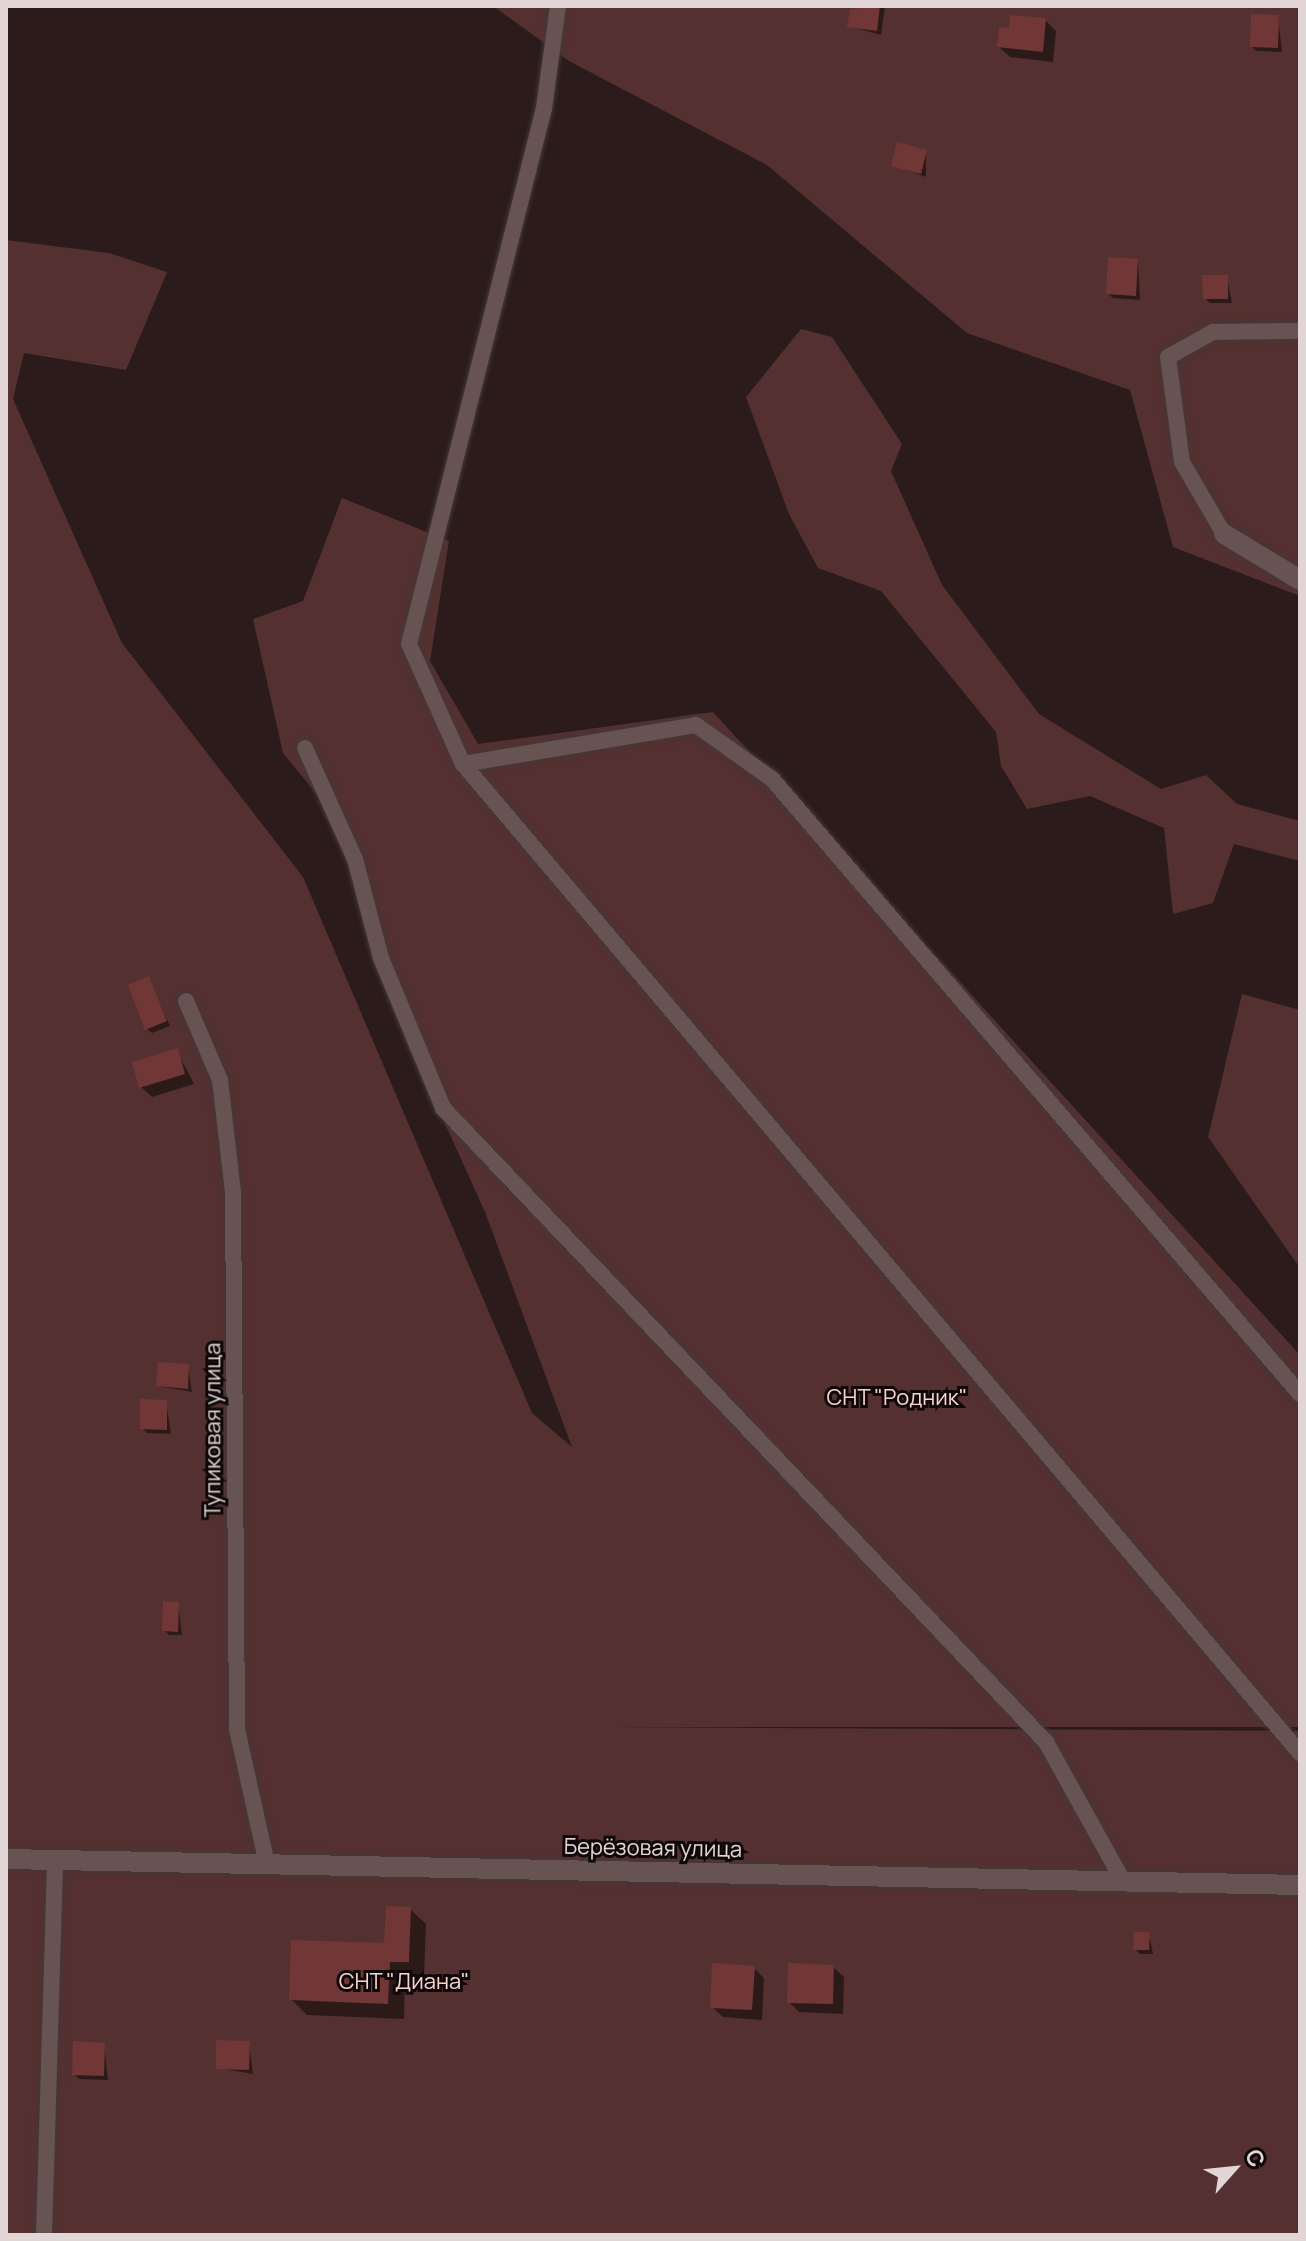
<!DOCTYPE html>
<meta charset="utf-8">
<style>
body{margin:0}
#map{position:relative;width:1306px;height:2241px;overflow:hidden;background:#2b1b1b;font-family:Manrope,sans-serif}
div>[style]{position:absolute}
.green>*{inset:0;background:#543130}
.shadow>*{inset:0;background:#0007}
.building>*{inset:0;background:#703736}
.roads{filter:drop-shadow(0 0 2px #443838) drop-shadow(0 0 2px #443838)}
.lane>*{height:16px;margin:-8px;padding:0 8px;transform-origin:8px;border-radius:8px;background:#665352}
.street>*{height:20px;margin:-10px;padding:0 10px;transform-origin:10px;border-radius:10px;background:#665352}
span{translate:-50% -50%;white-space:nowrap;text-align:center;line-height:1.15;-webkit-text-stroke:6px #0e0808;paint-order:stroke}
.park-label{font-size:22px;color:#fad3d0}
.street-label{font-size:22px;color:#e1d6d5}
.frame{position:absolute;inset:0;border:8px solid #e1d6d5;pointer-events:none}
.north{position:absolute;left:1194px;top:2129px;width:80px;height:80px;-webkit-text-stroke:6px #0e0808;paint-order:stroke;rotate:63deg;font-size:22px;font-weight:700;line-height:32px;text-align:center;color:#e1d6d5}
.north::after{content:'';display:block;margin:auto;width:28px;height:36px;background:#e1d6d5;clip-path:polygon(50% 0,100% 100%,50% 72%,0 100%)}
</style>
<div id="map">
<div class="green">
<i style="clip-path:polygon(493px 6px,1300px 6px,1300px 596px,1173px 547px,1130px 390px,967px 333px,767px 165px,569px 61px)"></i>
<i style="clip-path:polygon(6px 240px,109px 253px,167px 272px,126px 370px,24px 353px,13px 399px,122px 643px,303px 877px,532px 1413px,572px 1447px,485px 1212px,419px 1066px,342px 825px,283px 753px,253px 619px,303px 601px,342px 498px,449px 541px,430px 661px,478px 744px,713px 712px,1300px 1355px,1300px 1727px,610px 1727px,1300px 1731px,1300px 2235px,6px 2235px)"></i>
<i style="clip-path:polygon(801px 329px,832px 337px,902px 444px,891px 471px,942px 585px,1039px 714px,1161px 789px,1206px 775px,1237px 804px,1300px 821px,1300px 861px,1234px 844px,1213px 903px,1173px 914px,1164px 828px,1090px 796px,1027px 809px,1001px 766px,996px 732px,881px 591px,818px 568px,789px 514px,746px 397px)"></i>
<i style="clip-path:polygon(1242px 994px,1300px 1010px,1300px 1268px,1208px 1137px)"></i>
</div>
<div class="shadow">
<i style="clip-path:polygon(863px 6px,885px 7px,881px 35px,849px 26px)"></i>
<i style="clip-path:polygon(1278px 17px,1282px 52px,1256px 51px,1252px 47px)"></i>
<i style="clip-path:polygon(1045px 20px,1056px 31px,1053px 62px,1010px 57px,999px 47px)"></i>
<i style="clip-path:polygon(926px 152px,926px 177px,893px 165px)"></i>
<i style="clip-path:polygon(1138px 261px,1140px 300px,1113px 298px,1108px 294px)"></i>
<i style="clip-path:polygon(1227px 277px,1232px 303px,1210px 303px,1205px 298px)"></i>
<i style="clip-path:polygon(149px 979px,170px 1026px,152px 1033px,147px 1029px)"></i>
<i style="clip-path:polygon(177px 1051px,194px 1084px,152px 1097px,141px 1087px)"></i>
<i style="clip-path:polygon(188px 1366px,192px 1392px,158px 1386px)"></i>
<i style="clip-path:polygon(166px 1402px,171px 1434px,147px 1433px,142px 1428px)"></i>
<i style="clip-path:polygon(178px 1604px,182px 1635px,169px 1635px,164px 1630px)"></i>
<i style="clip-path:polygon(410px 1909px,426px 1924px,424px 1977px,405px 1977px,404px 2019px,307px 2015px,291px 1999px,386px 1945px)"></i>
<i style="clip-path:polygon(1149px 1934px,1153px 1954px,1140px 1954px,1135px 1949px)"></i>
<i style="clip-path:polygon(833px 1967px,844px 1977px,843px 2014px,799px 2012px,789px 2002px)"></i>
<i style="clip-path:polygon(754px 1968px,764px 1978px,762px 2020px,723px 2017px,712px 2007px)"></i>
<i style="clip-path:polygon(249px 2043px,253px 2074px,218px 2068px)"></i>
<i style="clip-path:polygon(104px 2045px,108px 2080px,79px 2079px,74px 2074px)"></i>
</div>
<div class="building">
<i style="clip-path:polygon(880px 6px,877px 31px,847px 27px,850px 9px)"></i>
<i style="clip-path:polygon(1251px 14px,1279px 15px,1278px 48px,1250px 47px)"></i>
<i style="clip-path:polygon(1010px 15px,1046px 18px,1043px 52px,997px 47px,999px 27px,1009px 28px)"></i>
<i style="clip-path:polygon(897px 142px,927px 150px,921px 174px,891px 166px)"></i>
<i style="clip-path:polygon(1108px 257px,1138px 259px,1136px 296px,1106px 294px)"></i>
<i style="clip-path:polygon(1202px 275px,1228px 275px,1228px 299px,1203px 299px)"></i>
<i style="clip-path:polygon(149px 976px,167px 1021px,145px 1030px,128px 985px)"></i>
<i style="clip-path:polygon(178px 1048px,185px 1074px,139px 1088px,132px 1062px)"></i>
<i style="clip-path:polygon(158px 1362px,189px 1364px,188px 1389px,156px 1386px)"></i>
<i style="clip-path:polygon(140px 1399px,167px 1400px,167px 1430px,140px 1429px)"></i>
<i style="clip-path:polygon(163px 1601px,179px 1602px,178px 1632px,162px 1631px)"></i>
<i style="clip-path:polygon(386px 1906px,411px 1907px,409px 1962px,390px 1962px,388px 2004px,289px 2000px,291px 1940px,384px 1943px)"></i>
<i style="clip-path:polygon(1134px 1932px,1150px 1932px,1149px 1950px,1133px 1950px)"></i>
<i style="clip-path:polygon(712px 1963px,755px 1966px,752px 2010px,710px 2008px)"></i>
<i style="clip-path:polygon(788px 1963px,834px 1965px,833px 2004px,787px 2003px)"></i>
<i style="clip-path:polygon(216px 2040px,250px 2041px,249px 2070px,216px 2069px)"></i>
<i style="clip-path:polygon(73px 2041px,105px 2043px,104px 2076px,72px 2075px)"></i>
</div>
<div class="roads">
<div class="lane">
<i style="left:558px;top:6px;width:103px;rotate:97.8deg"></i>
<i style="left:544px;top:108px;width:553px;rotate:104.14deg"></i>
<i style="left:409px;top:644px;width:132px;rotate:65.8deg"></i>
<i style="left:463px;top:764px;width:236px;rotate:-9.5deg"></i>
<i style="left:696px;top:725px;width:93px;rotate:35.4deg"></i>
<i style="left:772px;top:779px;width:811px;rotate:49.35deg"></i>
<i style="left:1224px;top:534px;width:83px;rotate:-120.3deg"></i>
<i style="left:1182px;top:462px;width:106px;rotate:-97.6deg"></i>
<i style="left:1168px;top:357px;width:51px;rotate:-29.1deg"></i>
<i style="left:1213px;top:332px;width:87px;rotate:-0.7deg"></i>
<i style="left:305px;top:748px;width:122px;rotate:65.8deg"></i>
<i style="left:355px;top:859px;width:102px;rotate:75.3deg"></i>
<i style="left:381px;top:958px;width:162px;rotate:67.5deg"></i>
<i style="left:443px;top:1108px;width:875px;rotate:46.44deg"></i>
<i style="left:1046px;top:1742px;width:159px;rotate:61deg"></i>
<i style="left:463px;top:764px;width:1296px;rotate:49.76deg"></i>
<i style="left:186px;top:1001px;width:86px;rotate:66.7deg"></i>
<i style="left:220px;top:1080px;width:114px;rotate:83.4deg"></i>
<i style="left:233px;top:1193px;width:536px;rotate:89.57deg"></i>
<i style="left:237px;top:1729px;width:138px;rotate:77.5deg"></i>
<i style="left:44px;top:2235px;width:375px;rotate:-88.3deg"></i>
</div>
<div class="street">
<i style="left:1224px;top:534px;width:89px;rotate:31.2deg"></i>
<i style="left:6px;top:1859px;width:1294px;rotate:1.15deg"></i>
</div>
</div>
<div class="park-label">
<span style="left:897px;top:1398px">СНТ "Родник"</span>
<span style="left:404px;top:1982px">СНТ "Диана"</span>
</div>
<div class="street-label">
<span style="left:213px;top:1430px;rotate:-90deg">Тупиковая улица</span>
<span style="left:653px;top:1848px;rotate:1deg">Берёзовая улица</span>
</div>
<div class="frame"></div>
<div class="north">С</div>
</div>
